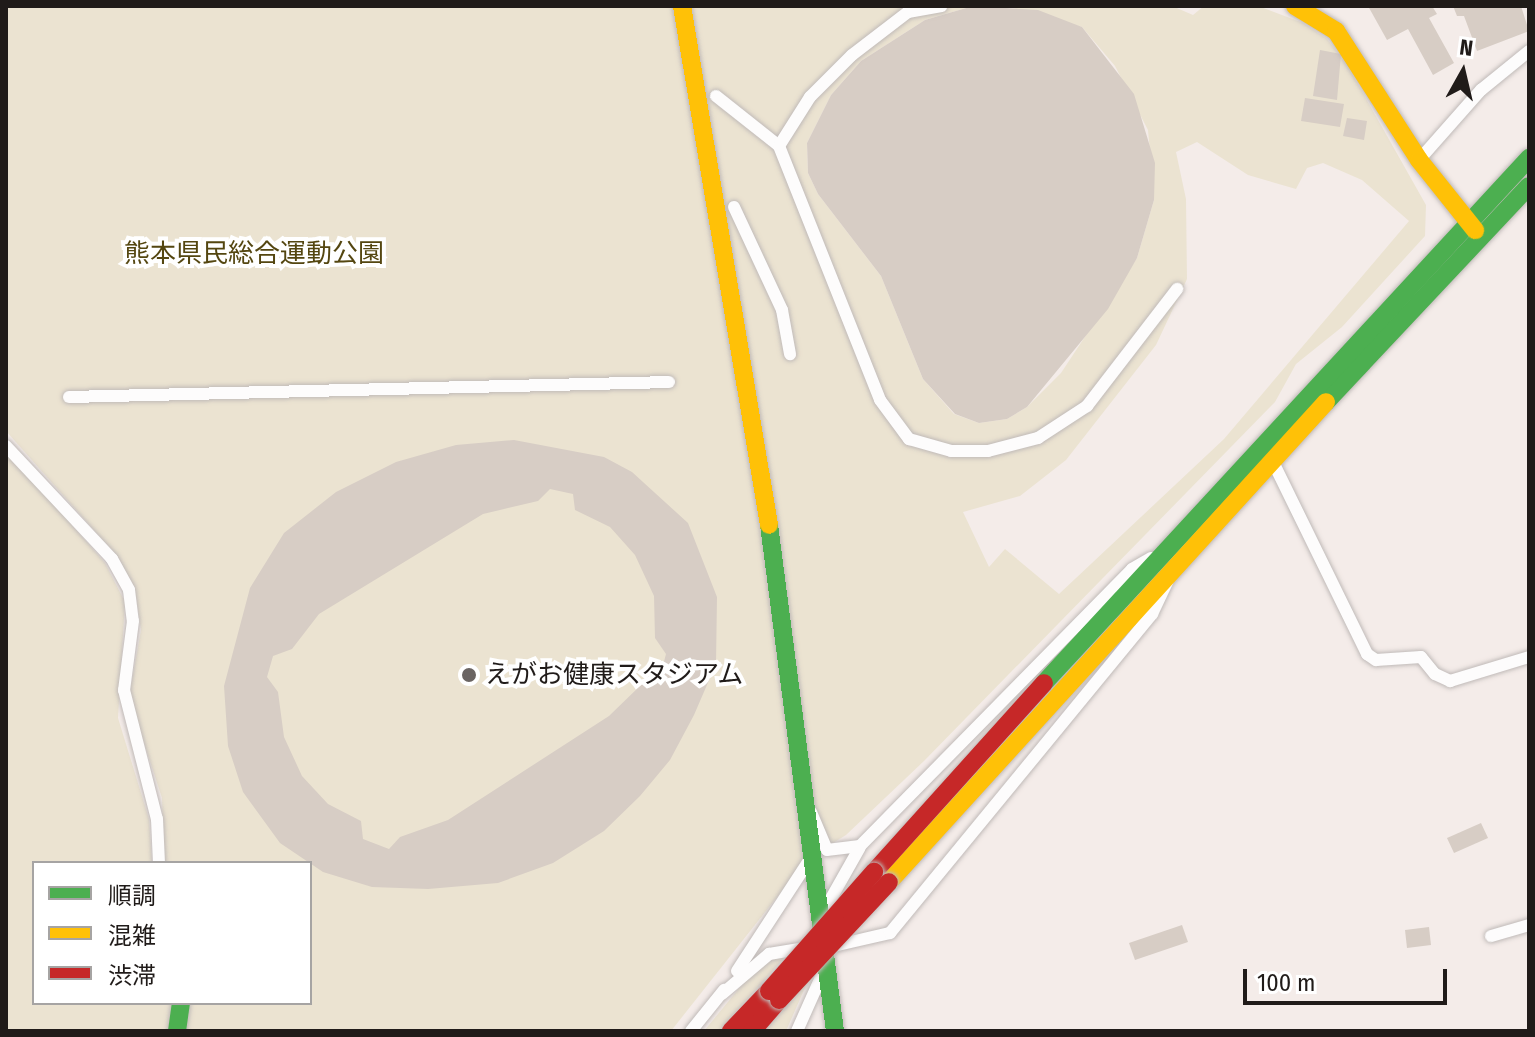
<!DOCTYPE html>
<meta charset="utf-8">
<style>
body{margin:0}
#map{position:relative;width:1535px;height:1037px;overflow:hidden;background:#f4ece9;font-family:"Fira Sans Condensed","Noto Sans JP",sans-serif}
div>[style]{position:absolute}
.green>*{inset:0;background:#ebe3d1}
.building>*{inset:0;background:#d7cdc5}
.roads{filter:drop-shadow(0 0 2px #c0bab8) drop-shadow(0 0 2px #c0bab8)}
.street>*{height:12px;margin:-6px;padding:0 6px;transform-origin:6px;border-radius:6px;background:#fdfcfc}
.fast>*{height:18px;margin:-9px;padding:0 9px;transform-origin:9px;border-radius:9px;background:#4caf50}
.slow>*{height:18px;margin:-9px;padding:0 9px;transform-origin:9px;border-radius:9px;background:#ffc107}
.jam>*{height:18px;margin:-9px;padding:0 9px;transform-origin:9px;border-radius:9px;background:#c62828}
.bridges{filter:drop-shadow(0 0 2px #c0bab8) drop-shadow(0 0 2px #c0bab8)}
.jam-bridge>*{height:18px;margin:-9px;padding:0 9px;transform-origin:9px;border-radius:9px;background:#c62828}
.dots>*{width:22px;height:22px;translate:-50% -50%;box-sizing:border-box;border:4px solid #fff;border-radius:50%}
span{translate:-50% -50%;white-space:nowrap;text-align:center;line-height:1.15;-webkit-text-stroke:8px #fff;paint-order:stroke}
.park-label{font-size:26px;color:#544610}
.poi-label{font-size:26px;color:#201b19}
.left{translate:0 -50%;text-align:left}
.frame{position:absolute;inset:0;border:8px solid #201b19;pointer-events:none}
.legend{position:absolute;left:32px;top:861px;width:280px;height:144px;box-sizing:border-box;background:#fff;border:2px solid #a6a4a3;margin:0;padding:10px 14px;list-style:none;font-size:24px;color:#201b19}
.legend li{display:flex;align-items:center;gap:16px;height:40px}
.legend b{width:40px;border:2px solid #a6a4a3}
.north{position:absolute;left:1423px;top:32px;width:80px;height:80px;-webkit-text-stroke:6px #fff;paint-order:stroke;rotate:8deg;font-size:22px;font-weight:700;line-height:32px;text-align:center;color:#201b19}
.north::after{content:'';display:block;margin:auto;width:28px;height:36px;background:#201b19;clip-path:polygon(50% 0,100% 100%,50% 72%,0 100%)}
.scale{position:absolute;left:1243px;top:969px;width:204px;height:36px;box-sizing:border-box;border:4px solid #201b19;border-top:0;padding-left:10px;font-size:24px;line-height:28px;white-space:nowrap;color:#201b19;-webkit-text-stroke:6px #fff;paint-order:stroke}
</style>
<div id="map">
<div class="green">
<i style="clip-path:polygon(evenodd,6px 6px,973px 6px,925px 20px,861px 61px,831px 95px,807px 143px,808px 173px,818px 194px,881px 276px,923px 379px,954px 414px,979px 423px,1007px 419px,1027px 407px,1061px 373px,1137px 258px,1154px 200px,1148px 130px,1115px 66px,1082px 27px,1005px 6px,1172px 6px,1193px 15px,1204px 6px,1258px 6px,1303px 23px,1327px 39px,1347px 65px,1426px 205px,1425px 236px,1342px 327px,1296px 364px,1275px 402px,924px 761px,846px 835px,807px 859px,671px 1031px,183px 1031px,187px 1003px,310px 1003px,310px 863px,164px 863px,162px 798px,129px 697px,141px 630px,135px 589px,118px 557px,6px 431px,6px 6px,1197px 142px,1248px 175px,1296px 189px,1307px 168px,1323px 163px,1362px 180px,1409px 221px,1224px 439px,1059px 594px,1005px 549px,989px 567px,963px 512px,1020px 496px,1066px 460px,1156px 345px,1187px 279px,1186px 199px,1176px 152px,1197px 142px)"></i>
<i style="clip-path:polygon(6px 450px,105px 563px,125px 602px,118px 718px,149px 819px,152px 863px,34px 863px,34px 1003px,173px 1003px,169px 1031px,6px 1031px)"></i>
<i style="clip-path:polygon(789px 952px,719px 1031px,704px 1031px,755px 969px)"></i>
<i style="clip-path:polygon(807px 983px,786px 1031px,763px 1031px)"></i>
</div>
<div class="building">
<i style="clip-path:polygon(973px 6px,1038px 10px,1082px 27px,1134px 94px,1155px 163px,1154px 200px,1137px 258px,1108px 309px,1027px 407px,1007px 419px,979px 423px,955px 414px,923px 379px,881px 276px,818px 194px,808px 173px,807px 143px,831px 95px,861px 61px,925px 20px)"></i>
<i style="clip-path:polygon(1368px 6px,1432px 6px,1437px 14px,1429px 18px,1454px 63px,1433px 75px,1408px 29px,1387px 40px)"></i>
<i style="clip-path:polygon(1453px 6px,1521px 6px,1529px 31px,1477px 51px,1464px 16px,1457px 16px)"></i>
<i style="clip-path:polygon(1320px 50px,1341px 54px,1337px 100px,1313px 96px)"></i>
<i style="clip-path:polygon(1305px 98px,1344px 104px,1340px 127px,1301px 121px)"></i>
<i style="clip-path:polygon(1347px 118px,1367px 121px,1364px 140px,1343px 136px)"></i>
<i style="clip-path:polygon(evenodd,514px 440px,604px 457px,632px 472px,688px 523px,717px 597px,716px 664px,694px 715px,670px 760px,640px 796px,604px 831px,553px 863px,498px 883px,428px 889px,372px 887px,323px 872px,280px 843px,243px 792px,228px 746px,224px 686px,250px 588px,284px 533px,336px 492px,396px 462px,456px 445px,514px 440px,550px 489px,573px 494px,575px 510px,610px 527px,635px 555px,654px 596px,655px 638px,666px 654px,660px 677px,643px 683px,609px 716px,448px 820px,400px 837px,389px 849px,363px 839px,361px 821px,328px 804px,302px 776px,284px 737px,278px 692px,267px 677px,273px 656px,292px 649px,319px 614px,483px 514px,538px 501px,550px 489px)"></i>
<i style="clip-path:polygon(1481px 823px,1488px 838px,1454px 853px,1447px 838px)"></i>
<i style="clip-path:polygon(1182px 925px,1188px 942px,1135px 960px,1129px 943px)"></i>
<i style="clip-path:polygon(1429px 927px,1431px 945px,1407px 948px,1405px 930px)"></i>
</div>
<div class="roads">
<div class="street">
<i style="left:716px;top:96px;width:80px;rotate:38.4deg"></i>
<i style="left:779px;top:146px;width:273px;rotate:68.3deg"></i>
<i style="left:880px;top:400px;width:49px;rotate:53.4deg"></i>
<i style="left:909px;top:439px;width:44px;rotate:15.9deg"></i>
<i style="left:951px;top:451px;width:37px"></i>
<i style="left:988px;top:451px;width:52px;rotate:-14.6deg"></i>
<i style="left:1038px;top:438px;width:59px;rotate:-33.1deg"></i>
<i style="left:1087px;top:406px;width:148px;rotate:-52.4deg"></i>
<i style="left:779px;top:146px;width:58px;rotate:-57.7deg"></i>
<i style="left:810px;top:97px;width:59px;rotate:-45deg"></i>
<i style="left:852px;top:55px;width:71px;rotate:-37.5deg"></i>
<i style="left:908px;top:12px;width:34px;rotate:-10deg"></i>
<i style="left:1419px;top:160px;width:94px;rotate:-48.5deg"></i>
<i style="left:1481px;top:90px;width:62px;rotate:-39.1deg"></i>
<i style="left:734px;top:207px;width:114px;rotate:65deg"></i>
<i style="left:782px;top:310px;width:45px;rotate:79.7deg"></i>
<i style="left:69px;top:397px;width:600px;rotate:-1.43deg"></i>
<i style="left:6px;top:446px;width:155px;rotate:46.8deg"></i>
<i style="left:112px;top:559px;width:35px;rotate:61deg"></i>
<i style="left:129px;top:590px;width:31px;rotate:83deg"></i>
<i style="left:133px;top:621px;width:70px;rotate:97.4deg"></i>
<i style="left:124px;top:690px;width:133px;rotate:75.7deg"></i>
<i style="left:157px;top:819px;width:44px;rotate:87.4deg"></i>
<i style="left:1274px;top:464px;width:212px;rotate:63.9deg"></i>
<i style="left:1367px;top:654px;width:11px;rotate:34deg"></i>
<i style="left:1376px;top:660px;width:45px;rotate:-3.8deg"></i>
<i style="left:1421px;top:657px;width:22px;rotate:51deg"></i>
<i style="left:1435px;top:674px;width:17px;rotate:25deg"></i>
<i style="left:1450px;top:681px;width:83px;rotate:-16.9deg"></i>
<i style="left:811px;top:812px;width:41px;rotate:67.2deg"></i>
<i style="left:827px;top:850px;width:33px;rotate:-7deg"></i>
<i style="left:860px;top:846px;width:388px;rotate:-45.5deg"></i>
<i style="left:1132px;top:569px;width:22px;rotate:-30deg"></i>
<i style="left:820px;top:918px;width:81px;rotate:-60.6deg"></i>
<i style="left:1491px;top:936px;width:40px;rotate:-16deg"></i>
<i style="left:829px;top:947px;width:63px;rotate:-12.9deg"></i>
<i style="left:890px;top:933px;width:413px;rotate:-50.6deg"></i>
<i style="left:1152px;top:614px;width:42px;rotate:-64.7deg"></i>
<i style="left:737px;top:971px;width:134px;rotate:-56.9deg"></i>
<i style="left:722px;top:994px;width:62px;rotate:-40.4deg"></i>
<i style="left:769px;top:954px;width:43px;rotate:-9.5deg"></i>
<i style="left:691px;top:1031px;width:53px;rotate:-51.2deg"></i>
<i style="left:797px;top:1031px;width:69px;rotate:-66deg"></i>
</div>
<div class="fast">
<i style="left:1326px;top:402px;width:296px;rotate:-46.8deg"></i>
<i style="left:769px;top:525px;width:510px;rotate:82.57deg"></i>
<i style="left:1044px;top:683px;width:715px;rotate:-47.27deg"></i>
<i style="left:177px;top:1031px;width:28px;rotate:-82deg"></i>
</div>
<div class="slow">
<i style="left:682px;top:6px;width:526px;rotate:80.48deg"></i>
<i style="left:1295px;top:6px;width:48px;rotate:31.4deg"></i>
<i style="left:1336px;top:31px;width:153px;rotate:57.2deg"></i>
<i style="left:1419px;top:160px;width:90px;rotate:51.3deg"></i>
<i style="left:889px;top:882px;width:649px;rotate:-47.68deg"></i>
</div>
<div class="jam">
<i style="left:874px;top:872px;width:254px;rotate:-48deg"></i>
<i style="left:731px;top:1031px;width:55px;rotate:-46.5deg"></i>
<i style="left:752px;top:1031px;width:41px;rotate:-48.9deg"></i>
</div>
</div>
<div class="bridges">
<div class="jam-bridge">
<i style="left:769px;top:991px;width:159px;rotate:-48.6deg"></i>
<i style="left:779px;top:1000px;width:161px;rotate:-47deg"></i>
</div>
</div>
<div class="dots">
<i style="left:469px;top:675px;background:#6a6462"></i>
</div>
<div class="park-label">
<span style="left:254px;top:254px">熊本県民総合運動公園</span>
</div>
<div class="poi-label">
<span class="left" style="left:485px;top:675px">えがお健康スタジアム</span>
</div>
<div class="frame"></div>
<ul class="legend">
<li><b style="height:10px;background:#4caf50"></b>順調</li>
<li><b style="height:10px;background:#ffc107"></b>混雑</li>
<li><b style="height:10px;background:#c62828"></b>渋滞</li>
</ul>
<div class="north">N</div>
<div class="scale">100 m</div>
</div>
